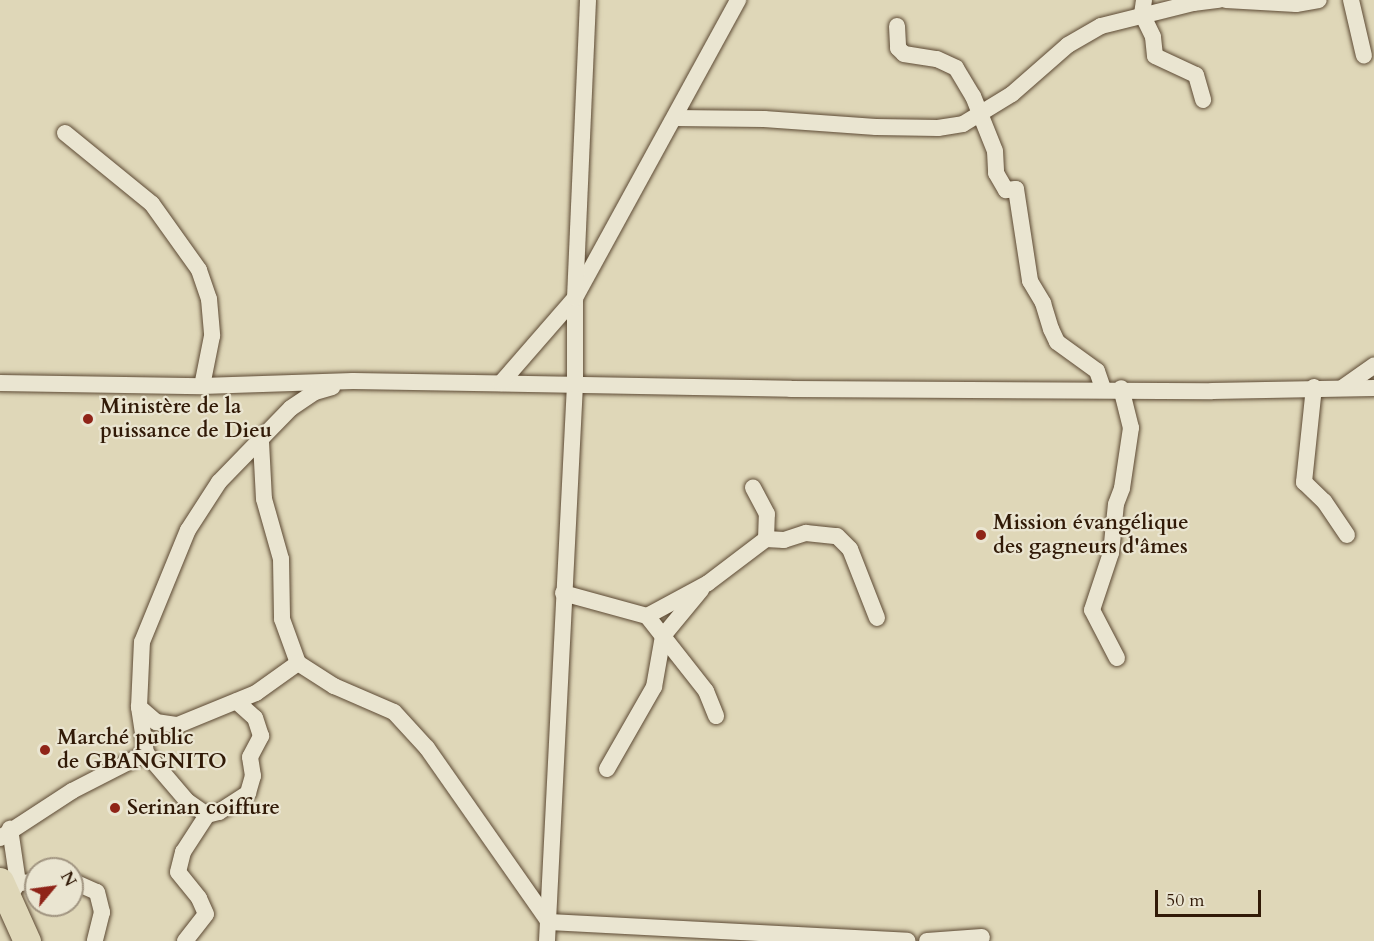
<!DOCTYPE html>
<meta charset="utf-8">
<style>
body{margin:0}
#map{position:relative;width:1374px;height:941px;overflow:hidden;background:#dfd7b8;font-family:Cardo,serif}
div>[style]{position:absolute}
.roads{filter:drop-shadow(0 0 2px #5c4933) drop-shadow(0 0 2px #5c4933)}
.street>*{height:16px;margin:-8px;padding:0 8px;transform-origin:8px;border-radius:8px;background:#eae5d1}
.primary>*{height:27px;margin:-13.5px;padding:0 13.5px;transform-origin:13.5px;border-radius:13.5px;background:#dfd7b8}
.dots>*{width:16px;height:16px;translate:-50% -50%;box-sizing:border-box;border:3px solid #eae5d1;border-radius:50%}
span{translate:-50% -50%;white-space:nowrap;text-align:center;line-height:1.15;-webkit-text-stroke:4.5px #eae5d1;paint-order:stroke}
.poi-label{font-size:21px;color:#311a07;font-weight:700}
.left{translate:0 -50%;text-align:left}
.north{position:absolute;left:24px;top:857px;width:60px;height:60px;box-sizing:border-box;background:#eae5d1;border:2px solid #a09480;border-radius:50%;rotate:61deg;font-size:16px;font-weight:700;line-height:24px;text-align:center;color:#311a07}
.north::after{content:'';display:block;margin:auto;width:21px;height:27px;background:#8f2418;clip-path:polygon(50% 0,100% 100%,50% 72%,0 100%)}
.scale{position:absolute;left:1155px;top:890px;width:106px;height:27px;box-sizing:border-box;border:3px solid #311a07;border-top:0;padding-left:8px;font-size:18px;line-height:21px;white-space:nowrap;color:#311a07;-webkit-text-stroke:4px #eae5d1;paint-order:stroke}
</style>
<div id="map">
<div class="roads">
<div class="street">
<i style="left:1144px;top:0;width:14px;rotate:98deg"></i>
<i style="left:1142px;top:14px;width:25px;rotate:64deg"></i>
<i style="left:1153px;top:37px;width:19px;rotate:84deg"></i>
<i style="left:1155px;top:56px;width:45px;rotate:24.9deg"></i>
<i style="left:1196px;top:75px;width:26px;rotate:74deg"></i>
<i style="left:1226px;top:0;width:70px;rotate:3.3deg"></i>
<i style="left:1296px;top:4px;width:23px;rotate:-10deg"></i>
<i style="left:1351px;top:0;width:57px;rotate:76.9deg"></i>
<i style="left:897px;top:26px;width:22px;rotate:87deg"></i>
<i style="left:898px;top:48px;width:8px;rotate:45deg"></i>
<i style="left:904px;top:54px;width:33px;rotate:9deg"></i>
<i style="left:937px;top:59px;width:21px;rotate:25deg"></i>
<i style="left:956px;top:68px;width:33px;rotate:59deg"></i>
<i style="left:973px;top:96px;width:59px;rotate:68.2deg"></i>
<i style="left:995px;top:151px;width:22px;rotate:87deg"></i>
<i style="left:996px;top:173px;width:20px;rotate:60deg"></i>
<i style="left:1006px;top:190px;width:10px;rotate:-6deg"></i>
<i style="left:1016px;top:189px;width:93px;rotate:81.3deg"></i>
<i style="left:1030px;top:281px;width:26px;rotate:59deg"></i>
<i style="left:1043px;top:303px;width:27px;rotate:73deg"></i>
<i style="left:1051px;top:329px;width:14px;rotate:65deg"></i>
<i style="left:1057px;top:342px;width:49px;rotate:35.9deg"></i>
<i style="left:1097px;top:371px;width:18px;rotate:71deg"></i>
<i style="left:675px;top:118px;width:89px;rotate:0.6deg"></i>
<i style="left:764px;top:119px;width:112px;rotate:4.1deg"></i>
<i style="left:876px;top:127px;width:62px;rotate:0.9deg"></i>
<i style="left:938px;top:128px;width:25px;rotate:-9deg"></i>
<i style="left:963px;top:124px;width:57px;rotate:-31.5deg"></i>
<i style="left:1012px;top:94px;width:74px;rotate:-41.2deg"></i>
<i style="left:1068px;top:45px;width:38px;rotate:-30deg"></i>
<i style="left:1101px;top:26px;width:95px;rotate:-14deg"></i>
<i style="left:1193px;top:3px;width:26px;rotate:-7deg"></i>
<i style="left:65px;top:133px;width:112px;rotate:39.2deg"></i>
<i style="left:152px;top:204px;width:81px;rotate:54.5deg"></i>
<i style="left:199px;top:270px;width:31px;rotate:71deg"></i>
<i style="left:209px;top:299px;width:37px;rotate:85deg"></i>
<i style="left:212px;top:336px;width:51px;rotate:101.3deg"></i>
<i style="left:0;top:383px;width:202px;rotate:0.9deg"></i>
<i style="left:202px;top:386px;width:151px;rotate:-1.9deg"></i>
<i style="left:353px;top:381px;width:438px;rotate:1deg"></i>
<i style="left:791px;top:389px;width:421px;rotate:0.3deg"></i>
<i style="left:1212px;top:391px;width:162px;rotate:-1.1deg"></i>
<i style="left:501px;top:383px;width:113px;rotate:-49deg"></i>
<i style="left:575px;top:298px;width:340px;rotate:-61.3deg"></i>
<i style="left:1314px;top:387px;width:96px;rotate:96deg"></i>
<i style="left:1304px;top:482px;width:28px;rotate:44deg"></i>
<i style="left:1324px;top:501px;width:41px;rotate:55.9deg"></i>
<i style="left:1342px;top:388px;width:39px;rotate:-35deg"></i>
<i style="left:261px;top:442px;width:57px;rotate:87deg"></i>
<i style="left:264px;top:499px;width:62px;rotate:74.2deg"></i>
<i style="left:281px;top:559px;width:60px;rotate:89deg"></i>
<i style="left:282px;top:619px;width:47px;rotate:70deg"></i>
<i style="left:298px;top:663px;width:43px;rotate:32.6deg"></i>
<i style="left:334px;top:686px;width:65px;rotate:23.4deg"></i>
<i style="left:394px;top:712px;width:49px;rotate:47.5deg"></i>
<i style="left:427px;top:748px;width:213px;rotate:55deg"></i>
<i style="left:549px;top:922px;width:359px;rotate:3deg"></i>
<i style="left:766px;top:539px;width:18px;rotate:3deg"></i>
<i style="left:784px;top:540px;width:23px;rotate:-18deg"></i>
<i style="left:806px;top:533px;width:31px;rotate:6deg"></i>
<i style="left:837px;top:536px;width:18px;rotate:45deg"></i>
<i style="left:850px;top:549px;width:74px;rotate:68.6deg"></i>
<i style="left:563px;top:593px;width:87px;rotate:15.3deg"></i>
<i style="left:647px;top:616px;width:69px;rotate:-28.4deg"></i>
<i style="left:708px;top:583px;width:73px;rotate:-37.2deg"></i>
<i style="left:766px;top:539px;width:25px;rotate:-88deg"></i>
<i style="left:767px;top:514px;width:30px;rotate:-118deg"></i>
<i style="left:647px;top:616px;width:95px;rotate:51.8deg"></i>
<i style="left:706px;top:691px;width:27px;rotate:68deg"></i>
<i style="left:1117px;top:658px;width:54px;rotate:-117.5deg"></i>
<i style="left:1092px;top:610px;width:60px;rotate:-71.6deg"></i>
<i style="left:1111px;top:553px;width:49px;rotate:-84.2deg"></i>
<i style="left:1116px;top:504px;width:17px;rotate:-69deg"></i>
<i style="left:1122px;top:488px;width:61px;rotate:-81.5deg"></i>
<i style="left:1131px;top:428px;width:41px;rotate:-104deg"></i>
<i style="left:139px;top:707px;width:23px;rotate:41deg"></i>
<i style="left:156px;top:722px;width:22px;rotate:8deg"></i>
<i style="left:178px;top:725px;width:84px;rotate:-22.3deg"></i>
<i style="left:256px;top:693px;width:52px;rotate:-35.5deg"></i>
<i style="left:146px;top:753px;width:47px;rotate:-98.7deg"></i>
<i style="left:139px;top:707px;width:65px;rotate:-87.4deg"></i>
<i style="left:142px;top:642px;width:121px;rotate:-67.7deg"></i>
<i style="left:188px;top:530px;width:57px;rotate:-57.1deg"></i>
<i style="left:219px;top:482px;width:103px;rotate:-45.8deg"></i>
<i style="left:291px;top:408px;width:29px;rotate:-34deg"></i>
<i style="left:315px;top:392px;width:18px;rotate:-16deg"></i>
<i style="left:607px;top:769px;width:95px;rotate:-60.2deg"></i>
<i style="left:654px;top:687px;width:52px;rotate:-80deg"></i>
<i style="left:663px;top:636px;width:60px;rotate:-50.4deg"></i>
<i style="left:0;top:838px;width:86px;rotate:-33.1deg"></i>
<i style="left:72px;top:791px;width:83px;rotate:-27.2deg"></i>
<i style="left:146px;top:753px;width:63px;rotate:49.5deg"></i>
<i style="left:187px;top:801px;width:24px;rotate:35deg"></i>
<i style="left:207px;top:815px;width:12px;rotate:-14deg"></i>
<i style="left:219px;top:812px;width:35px;rotate:-33deg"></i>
<i style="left:248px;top:793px;width:18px;rotate:-74deg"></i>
<i style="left:253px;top:776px;width:19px;rotate:-99deg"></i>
<i style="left:250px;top:757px;width:24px;rotate:-62deg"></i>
<i style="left:261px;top:736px;width:19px;rotate:-108deg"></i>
<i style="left:255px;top:718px;width:25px;rotate:-138deg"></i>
<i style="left:72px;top:881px;width:27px;rotate:24deg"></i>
<i style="left:97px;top:892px;width:21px;rotate:76deg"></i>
<i style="left:102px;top:912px;width:30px;rotate:104deg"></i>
<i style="left:18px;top:883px;width:18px;rotate:-3deg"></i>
<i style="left:8px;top:898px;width:18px;rotate:-56deg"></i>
<i style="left:18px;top:883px;width:55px;rotate:-98.4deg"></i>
<i style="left:185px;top:941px;width:34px;rotate:-52deg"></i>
<i style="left:206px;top:914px;width:17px;rotate:-114deg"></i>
<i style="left:199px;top:898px;width:33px;rotate:-129deg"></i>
<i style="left:178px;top:872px;width:21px;rotate:-76deg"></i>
<i style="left:183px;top:852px;width:44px;rotate:-57deg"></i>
<i style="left:547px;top:941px;width:558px;rotate:-87.12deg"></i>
<i style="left:575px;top:384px;width:86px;rotate:-90deg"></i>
<i style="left:575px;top:298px;width:298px;rotate:-87.5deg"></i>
<i style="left:927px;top:941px;width:55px;rotate:-4.2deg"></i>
</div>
<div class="primary">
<i style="left:0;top:881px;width:66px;rotate:65.8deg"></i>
</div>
</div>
<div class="dots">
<i style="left:88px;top:419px;background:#8f2418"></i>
<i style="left:981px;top:535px;background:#8f2418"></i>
<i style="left:45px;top:750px;background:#8f2418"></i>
<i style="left:115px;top:808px;background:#8f2418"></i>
</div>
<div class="poi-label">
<span class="left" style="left:100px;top:419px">Ministère de la<br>puissance de Dieu</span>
<span class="left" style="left:993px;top:535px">Mission évangélique<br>des gagneurs d'âmes</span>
<span class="left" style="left:57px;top:750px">Marché public<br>de GBANGNITO</span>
<span class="left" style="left:127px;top:808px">Serinan coiffure</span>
</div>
<div class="north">N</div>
<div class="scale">50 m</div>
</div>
